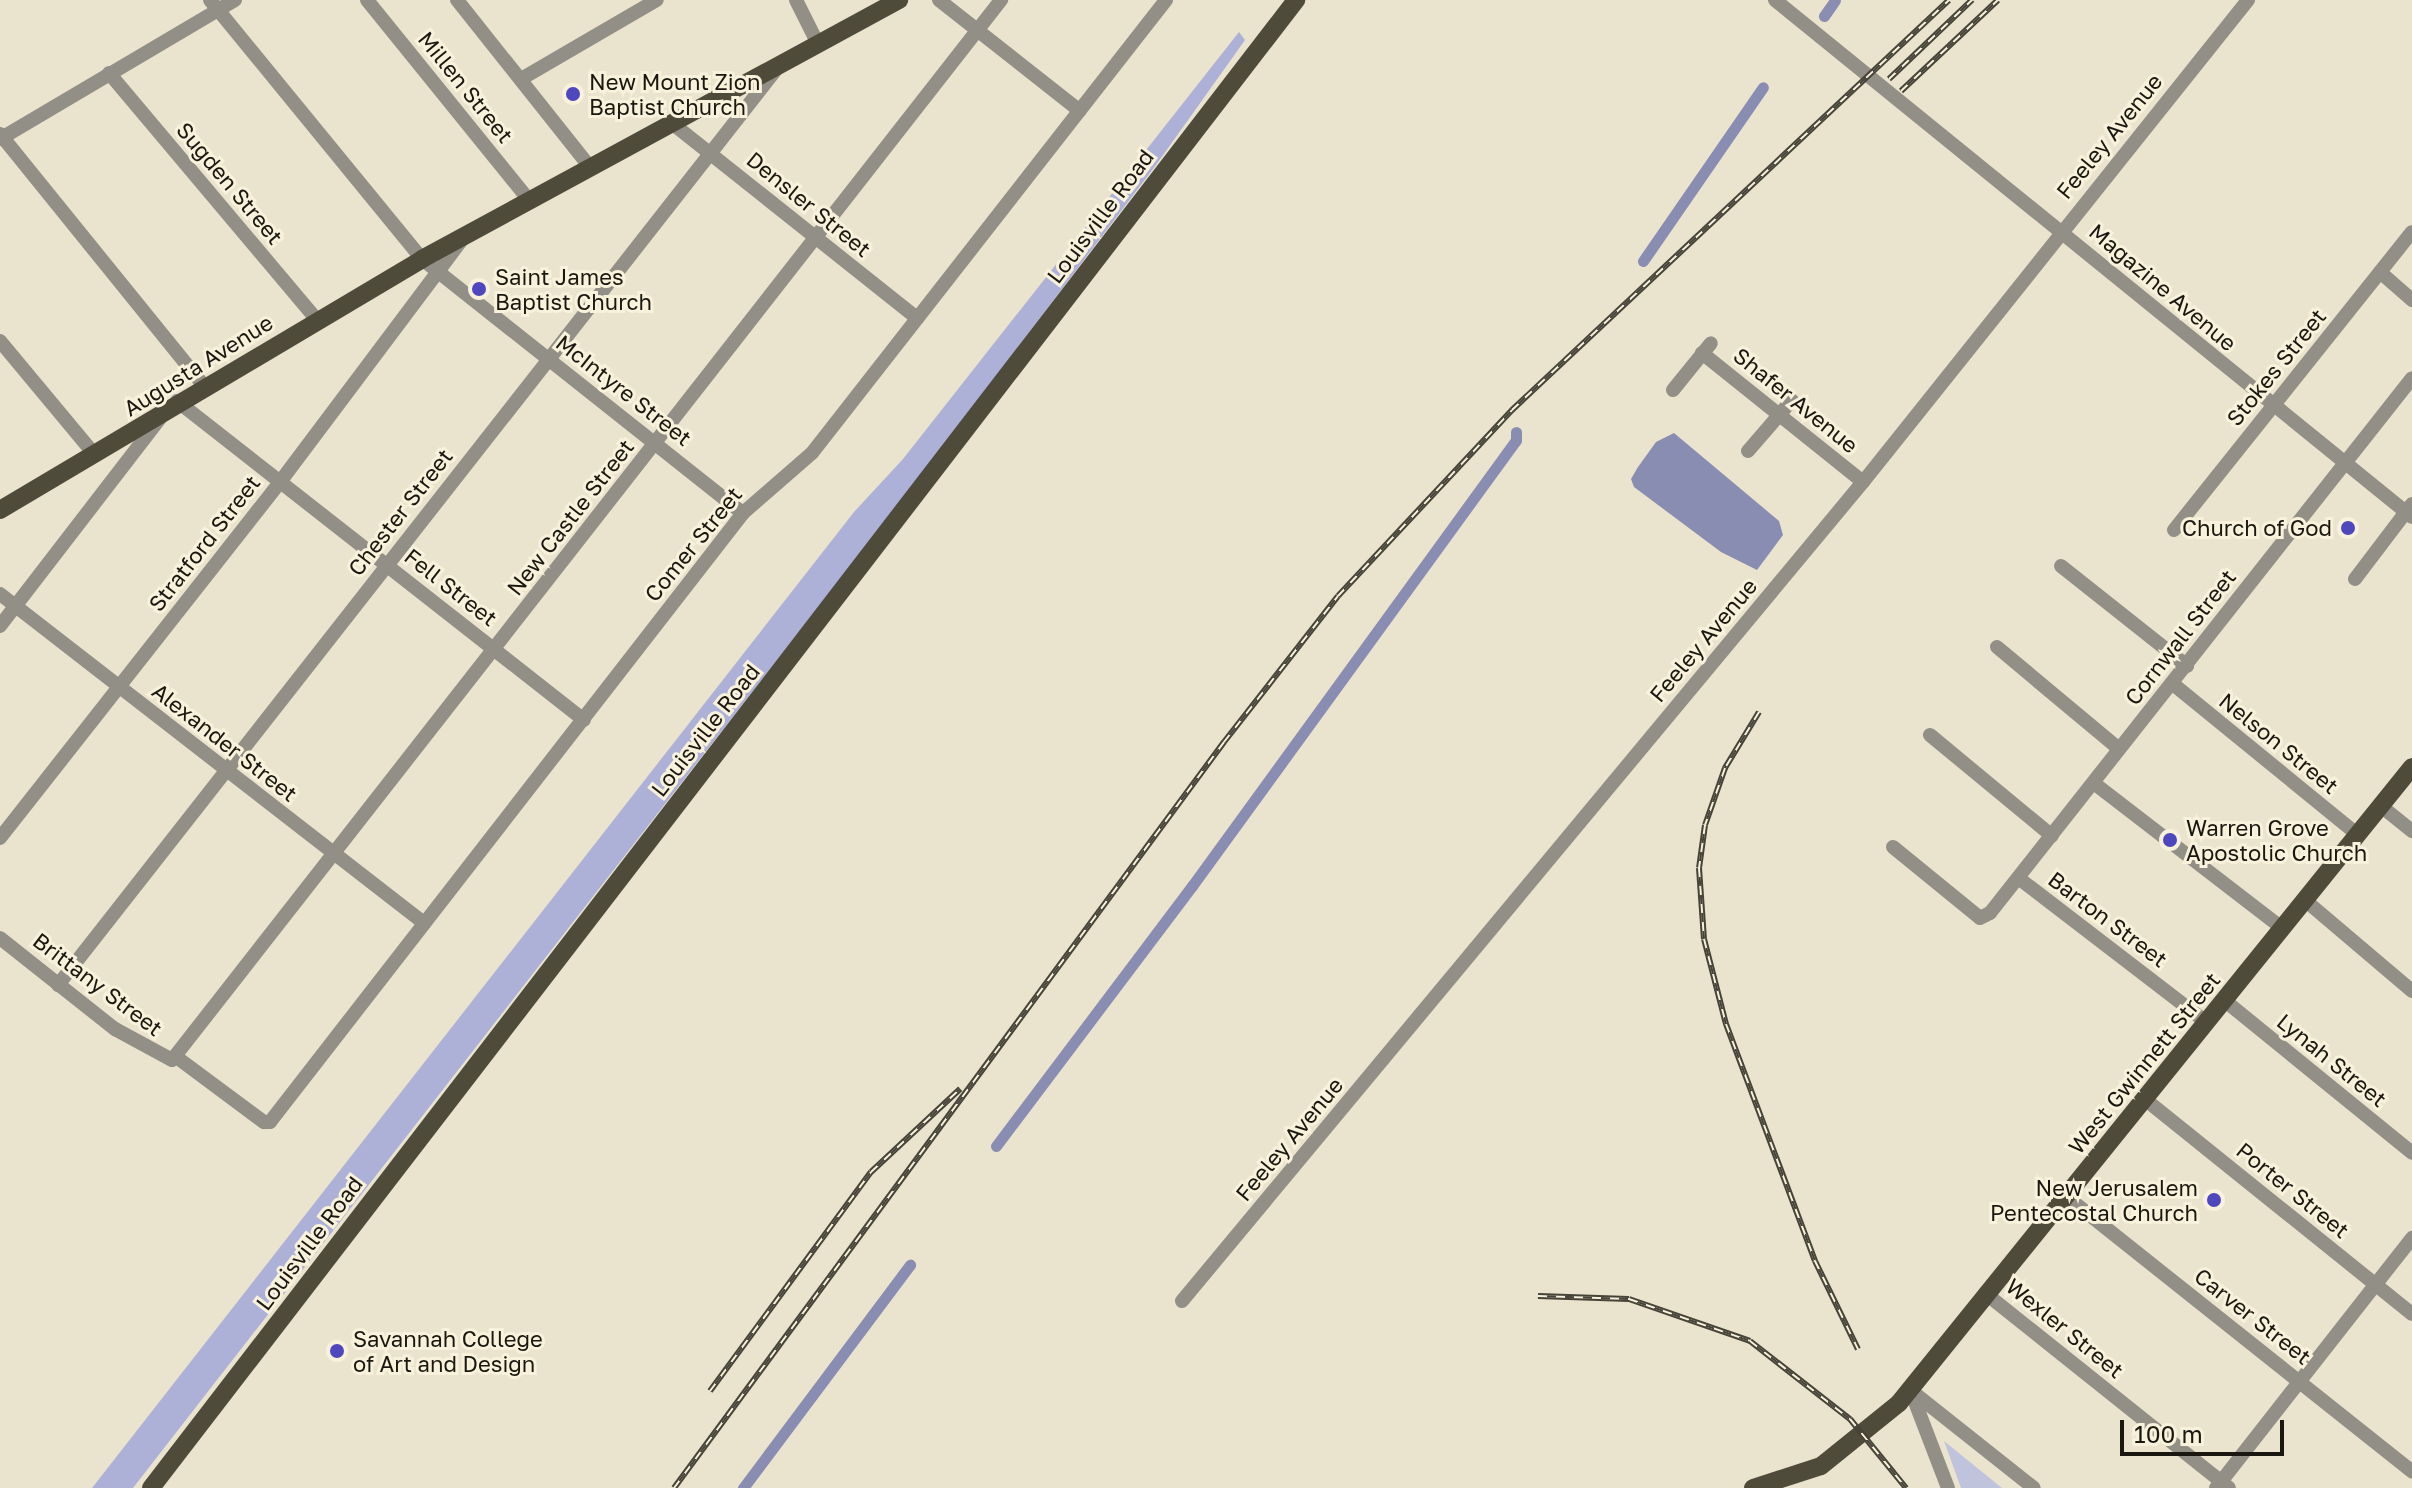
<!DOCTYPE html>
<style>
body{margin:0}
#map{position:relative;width:2412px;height:1488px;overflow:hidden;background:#eae4ce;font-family:"Golos Text",sans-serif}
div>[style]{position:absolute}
.green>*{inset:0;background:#c0c3dc}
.forest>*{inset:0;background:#adb1d7}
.water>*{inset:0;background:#898db1}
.canal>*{height:11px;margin:-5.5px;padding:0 5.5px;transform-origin:5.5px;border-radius:5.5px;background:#898db1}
.minor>*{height:14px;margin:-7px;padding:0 7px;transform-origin:7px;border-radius:7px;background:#928f86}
.major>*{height:18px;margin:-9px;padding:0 9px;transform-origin:9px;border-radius:9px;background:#4f4b3b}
.rail>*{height:6px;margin-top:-3px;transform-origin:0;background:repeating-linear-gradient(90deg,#f8f1db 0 9px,#464338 0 18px);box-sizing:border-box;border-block:2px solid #464338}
.dots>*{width:22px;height:22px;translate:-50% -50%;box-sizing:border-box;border:4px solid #f8f1db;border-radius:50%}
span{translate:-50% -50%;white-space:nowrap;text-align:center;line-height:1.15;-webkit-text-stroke:6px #f8f1db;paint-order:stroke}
.poi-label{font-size:22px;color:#19170f}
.left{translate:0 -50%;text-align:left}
.right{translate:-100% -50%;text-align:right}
.street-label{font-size:22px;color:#19170f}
.scale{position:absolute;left:2120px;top:1420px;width:164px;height:36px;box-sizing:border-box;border:4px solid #19170f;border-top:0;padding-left:10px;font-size:24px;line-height:28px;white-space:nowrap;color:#19170f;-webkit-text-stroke:6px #f8f1db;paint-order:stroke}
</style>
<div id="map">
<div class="green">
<i style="clip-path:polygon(1944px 1441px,2002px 1488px,1961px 1488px)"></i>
</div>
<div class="forest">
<i style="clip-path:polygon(1239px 32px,1245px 40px,1156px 165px,924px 471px,133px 1488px,92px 1488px,854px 512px,903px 459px)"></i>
</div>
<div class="water">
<i style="clip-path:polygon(1674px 433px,1779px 521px,1783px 535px,1757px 570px,1721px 552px,1634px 487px,1631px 479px,1638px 467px,1656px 442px)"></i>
</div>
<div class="canal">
<i style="left:1824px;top:16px;width:19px;rotate:-55deg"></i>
<i style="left:1643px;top:261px;width:211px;rotate:-55.4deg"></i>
<i style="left:996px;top:1146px;width:326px;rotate:-53deg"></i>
<i style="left:1192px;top:886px;width:551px;rotate:-54deg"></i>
<i style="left:1516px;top:440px;width:8px;rotate:-90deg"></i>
<i style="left:743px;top:1488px;width:279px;rotate:-53.2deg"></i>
</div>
<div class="minor">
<i style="left:210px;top:0;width:335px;rotate:50.7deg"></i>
<i style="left:422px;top:259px;width:409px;rotate:38.4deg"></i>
<i style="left:367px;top:0;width:259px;rotate:51deg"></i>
<i style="left:457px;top:0;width:213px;rotate:51.5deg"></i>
<i style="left:796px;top:0;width:49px;rotate:63.4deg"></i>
<i style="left:939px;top:0;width:179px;rotate:38.2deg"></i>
<i style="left:1775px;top:0;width:820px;rotate:39.06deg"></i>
<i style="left:109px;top:73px;width:324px;rotate:49.9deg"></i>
<i style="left:521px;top:79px;width:157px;rotate:-30.2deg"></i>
<i style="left:673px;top:124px;width:312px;rotate:38.5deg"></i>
<i style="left:0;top:134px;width:323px;rotate:51deg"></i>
<i style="left:0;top:139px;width:273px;rotate:-30.6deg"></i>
<i style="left:2380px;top:272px;width:43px;rotate:41.2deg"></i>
<i style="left:0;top:341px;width:148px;rotate:50.2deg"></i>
<i style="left:1702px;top:353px;width:206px;rotate:38.7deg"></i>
<i style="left:1673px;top:390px;width:60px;rotate:-51deg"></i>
<i style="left:177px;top:401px;width:517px;rotate:38.09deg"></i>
<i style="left:1748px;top:451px;width:67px;rotate:-49.2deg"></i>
<i style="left:2174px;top:530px;width:381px;rotate:-51.4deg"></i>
<i style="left:2061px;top:566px;width:161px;rotate:38.4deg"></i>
<i style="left:2355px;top:579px;width:94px;rotate:-52.8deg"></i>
<i style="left:0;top:594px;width:537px;rotate:37.81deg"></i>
<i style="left:0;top:626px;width:262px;rotate:-52.4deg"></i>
<i style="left:1997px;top:647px;width:159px;rotate:39.9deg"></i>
<i style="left:2173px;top:684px;width:239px;rotate:39.2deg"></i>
<i style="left:1930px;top:735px;width:158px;rotate:39.6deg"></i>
<i style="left:2095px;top:784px;width:236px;rotate:37.6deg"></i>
<i style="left:2381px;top:806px;width:40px;rotate:39deg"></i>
<i style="left:0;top:838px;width:453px;rotate:-51.8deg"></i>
<i style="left:280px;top:482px;width:305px;rotate:-53.1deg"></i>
<i style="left:1893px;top:847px;width:112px;rotate:39.2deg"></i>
<i style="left:1980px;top:918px;width:11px;rotate:-27deg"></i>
<i style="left:1990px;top:913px;width:681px;rotate:-51.73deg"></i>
<i style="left:2021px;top:880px;width:233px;rotate:37.5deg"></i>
<i style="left:2306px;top:901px;width:139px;rotate:40.3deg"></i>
<i style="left:0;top:938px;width:147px;rotate:38.4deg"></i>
<i style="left:115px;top:1029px;width:65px;rotate:28.5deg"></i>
<i style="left:172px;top:1060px;width:1346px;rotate:-51.97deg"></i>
<i style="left:58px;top:985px;width:1167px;rotate:-51.89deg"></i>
<i style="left:2224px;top:1000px;width:242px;rotate:39.1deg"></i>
<i style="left:175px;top:1056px;width:111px;rotate:36.6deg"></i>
<i style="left:264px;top:1122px;width:6px"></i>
<i style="left:270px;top:1122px;width:771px;rotate:-52.16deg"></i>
<i style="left:743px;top:513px;width:91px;rotate:-41deg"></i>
<i style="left:812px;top:453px;width:575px;rotate:-51.99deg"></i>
<i style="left:2146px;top:1100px;width:341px;rotate:38.8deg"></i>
<i style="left:2067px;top:1197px;width:441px;rotate:38.5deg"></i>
<i style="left:1985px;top:1293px;width:312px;rotate:38.6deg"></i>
<i style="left:1182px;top:1301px;width:1065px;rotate:-50.26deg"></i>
<i style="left:1863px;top:482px;width:617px;rotate:-51.38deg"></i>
<i style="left:1909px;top:1389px;width:159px;rotate:38.4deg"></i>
<i style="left:1910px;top:1389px;width:106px;rotate:69deg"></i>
<i style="left:2216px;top:1488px;width:318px;rotate:-51.9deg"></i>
</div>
<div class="major">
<i style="left:0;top:510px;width:491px;rotate:-30.7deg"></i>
<i style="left:422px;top:259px;width:543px;rotate:-28.5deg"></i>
<i style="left:151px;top:1488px;width:1878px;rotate:-52.42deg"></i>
<i style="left:1753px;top:1488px;width:71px;rotate:-17.9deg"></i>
<i style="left:1821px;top:1466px;width:100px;rotate:-38.9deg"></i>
<i style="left:1899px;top:1403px;width:817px;rotate:-51.11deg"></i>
</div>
<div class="rail">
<i style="left:1889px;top:79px;width:115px;rotate:-43.6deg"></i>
<i style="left:1901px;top:91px;width:133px;rotate:-43.2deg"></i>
<i style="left:1759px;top:712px;width:66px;rotate:121.3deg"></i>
<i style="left:1725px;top:768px;width:60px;rotate:109.3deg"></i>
<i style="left:1705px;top:825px;width:43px;rotate:97.9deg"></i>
<i style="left:1699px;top:868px;width:71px;rotate:86deg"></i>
<i style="left:1704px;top:939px;width:88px;rotate:75.5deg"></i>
<i style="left:1726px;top:1024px;width:253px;rotate:69.4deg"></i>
<i style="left:1815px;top:1261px;width:98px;rotate:64deg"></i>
<i style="left:1538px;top:1296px;width:91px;rotate:1.9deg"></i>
<i style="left:1629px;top:1299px;width:128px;rotate:19.1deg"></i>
<i style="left:1750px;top:1341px;width:127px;rotate:38deg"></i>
<i style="left:1850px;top:1419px;width:89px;rotate:50.9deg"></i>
<i style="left:710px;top:1391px;width:272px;rotate:-53.7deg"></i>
<i style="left:871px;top:1172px;width:122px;rotate:-43deg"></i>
<i style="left:674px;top:1488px;width:927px;rotate:-53.6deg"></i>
<i style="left:1224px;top:742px;width:185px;rotate:-52deg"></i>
<i style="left:1338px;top:596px;width:255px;rotate:-46.9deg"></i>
<i style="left:1512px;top:410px;width:599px;rotate:-43.17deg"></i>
</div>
<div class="dots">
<i style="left:573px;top:94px;background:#4e47be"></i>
<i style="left:479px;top:289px;background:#4e47be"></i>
<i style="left:2348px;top:528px;background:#4e47be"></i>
<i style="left:2170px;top:840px;background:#4e47be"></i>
<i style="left:2214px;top:1200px;background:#4e47be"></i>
<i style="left:337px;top:1351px;background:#4e47be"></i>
</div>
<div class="poi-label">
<span class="left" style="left:589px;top:94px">New Mount Zion<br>Baptist Church</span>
<span class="left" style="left:495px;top:289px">Saint James<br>Baptist Church</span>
<span class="right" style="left:2332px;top:528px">Church of God</span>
<span class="left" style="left:2186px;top:840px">Warren Grove<br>Apostolic Church</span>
<span class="right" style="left:2198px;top:1200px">New Jerusalem<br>Pentecostal Church</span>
<span class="left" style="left:353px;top:1351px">Savannah College<br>of Art and Design</span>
</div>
<div class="street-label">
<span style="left:466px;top:87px;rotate:51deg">Millen Street</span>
<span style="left:2109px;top:136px;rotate:-51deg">Feeley Avenue</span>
<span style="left:230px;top:183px;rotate:50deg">Sugden Street</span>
<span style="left:809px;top:204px;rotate:39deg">Densler Street</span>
<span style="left:1100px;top:216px;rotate:-53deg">Louisville Road</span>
<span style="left:2163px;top:287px;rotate:40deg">Magazine Avenue</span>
<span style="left:198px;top:365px;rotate:-32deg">Augusta Avenue</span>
<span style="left:2276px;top:367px;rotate:-51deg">Stokes Street</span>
<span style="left:624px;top:390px;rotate:38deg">McIntyre Street</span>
<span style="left:1796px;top:400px;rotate:39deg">Shafer Avenue</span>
<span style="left:400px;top:512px;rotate:-52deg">Chester Street</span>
<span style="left:570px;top:517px;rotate:-52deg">New Castle Street</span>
<span style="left:204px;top:543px;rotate:-52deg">Stratford Street</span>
<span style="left:693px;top:544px;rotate:-51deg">Comer Street</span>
<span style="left:451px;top:587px;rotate:38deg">Fell Street</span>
<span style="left:2180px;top:637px;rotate:-52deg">Cornwall Street</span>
<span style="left:1703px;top:640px;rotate:-50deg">Feeley Avenue</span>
<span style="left:705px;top:730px;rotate:-52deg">Louisville Road</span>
<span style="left:225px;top:742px;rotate:38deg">Alexander Street</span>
<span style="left:2279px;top:743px;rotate:39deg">Nelson Street</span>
<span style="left:2108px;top:919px;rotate:37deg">Barton Street</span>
<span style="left:98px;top:984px;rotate:37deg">Brittany Street</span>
<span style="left:2332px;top:1060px;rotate:39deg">Lynah Street</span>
<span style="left:2144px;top:1063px;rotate:-51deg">West Gwinnett Street</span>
<span style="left:1289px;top:1139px;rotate:-50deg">Feeley Avenue</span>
<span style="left:2293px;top:1190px;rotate:39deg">Porter Street</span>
<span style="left:309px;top:1243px;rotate:-53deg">Louisville Road</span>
<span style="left:2253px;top:1316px;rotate:38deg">Carver Street</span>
<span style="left:2065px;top:1328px;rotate:39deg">Wexler Street</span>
</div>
<div class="scale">100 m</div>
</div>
